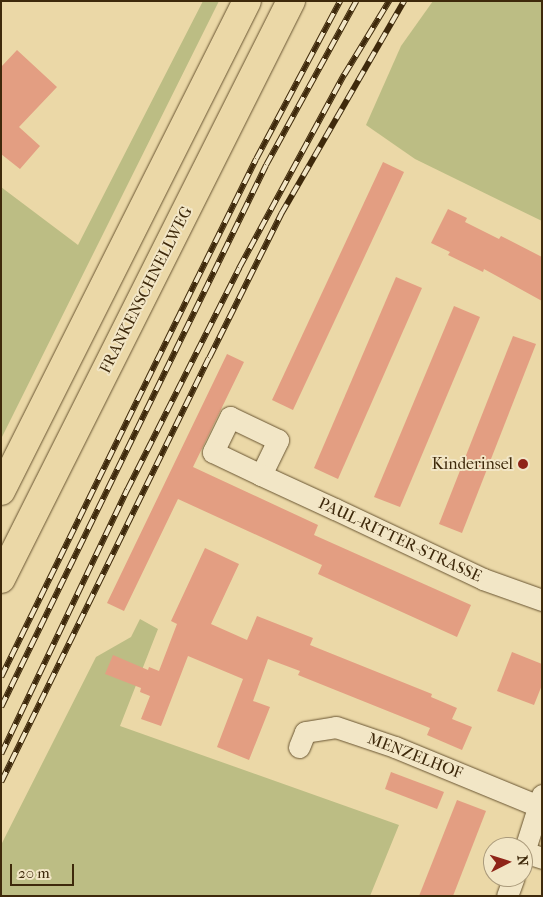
<!DOCTYPE html>
<style>
body{margin:0}
#map{position:relative;width:543px;height:897px;overflow:hidden;background:#ebd8a7;font-family:"IM FELL French Canon",serif}
div>[style]{position:absolute}
.green>*{inset:0;background:#bcbd84}
.building>*{inset:0;background:#e39e82}
.roads{filter:drop-shadow(0 0 1px #695532) drop-shadow(0 0 1px #695532)}
.street>*{height:21px;margin:-10.5px;padding:0 10.5px;transform-origin:10.5px;border-radius:10.5px;background:#f2e6c6}
.highway>*{height:28px;margin:-14px;padding:0 14px;transform-origin:14px;border-radius:14px;background:#ebd8a7}
.rail>*{height:5.5px;margin-top:-2.75px;transform-origin:0;background:repeating-linear-gradient(90deg,#f2e6c6 0 11px,#3e290b 0 22px);box-sizing:border-box;border-block:1px solid #3e290b}
.dots>*{width:14px;height:14px;translate:-50% -50%;box-sizing:border-box;border:2px solid #f2e6c6;border-radius:50%}
span{translate:-50% -50%;white-space:nowrap;text-align:center;line-height:1.15;-webkit-text-stroke:4px #f2e6c6;paint-order:stroke}
.street-label{font-size:16px;color:#3e290b}
.poi-label{font-size:16px;color:#3e290b}
.right{translate:-100% -50%;text-align:right}
.frame{position:absolute;inset:0;border:2px solid #3e290b;pointer-events:none}
.north{position:absolute;left:483px;top:837px;width:50px;height:50px;box-sizing:border-box;background:#f2e6c6;border:1px solid #aa9a7b;border-radius:50%;rotate:85deg;font-size:14px;font-weight:700;line-height:20px;text-align:center;color:#3e290b}
.north::after{content:'';display:block;margin:auto;width:18px;height:22px;background:#8f2418;clip-path:polygon(50% 0,100% 100%,50% 72%,0 100%)}
.scale{position:absolute;left:10px;top:864px;width:64px;height:22px;box-sizing:border-box;border:2px solid #3e290b;border-top:0;padding-left:6px;font-size:15px;line-height:18px;white-space:nowrap;color:#3e290b;-webkit-text-stroke:4px #f2e6c6;paint-order:stroke}
</style>
<div id="map">
<div class="green">
<i style="clip-path:polygon(203px 1px,219px 1px,1px 439px,1px 187px,78px 245px)"></i>
<i style="clip-path:polygon(433px 1px,542px 1px,542px 221px,415px 159px,366px 125px,401px 46px)"></i>
<i style="clip-path:polygon(140px 619px,158px 629px,120px 726px,399px 825px,370px 896px,1px 896px,1px 845px,96px 657px,131px 637px)"></i>
</div>
<div class="building">
<i style="clip-path:polygon(17px 50px,57px 87px,19px 127px,40px 146px,20px 169px,1px 154px,1px 67px)"></i>
<i style="clip-path:polygon(383px 162px,404px 172px,293px 410px,272px 400px)"></i>
<i style="clip-path:polygon(448px 209px,467px 218px,465px 222px,499px 239px,501px 236px,542px 257px,542px 301px,484px 269px,483px 272px,448px 255px,450px 252px,431px 243px)"></i>
<i style="clip-path:polygon(396px 277px,422px 288px,338px 479px,314px 468px)"></i>
<i style="clip-path:polygon(454px 306px,480px 317px,400px 507px,374px 497px)"></i>
<i style="clip-path:polygon(513px 336px,536px 344px,462px 533px,439px 524px)"></i>
<i style="clip-path:polygon(227px 354px,244px 362px,193px 467px,318px 525px,314px 535px,471px 605px,457px 637px,318px 574px,322px 565px,178px 499px,124px 611px,107px 603px)"></i>
<i style="clip-path:polygon(205px 548px,239px 564px,211px 624px,247px 640px,257px 616px,313px 638px,310px 645px,432px 694px,431px 697px,457px 708px,452px 719px,472px 727px,462px 750px,427px 735px,430px 728px,298px 675px,300px 671px,268px 659px,253px 701px,270px 707px,249px 760px,217px 747px,243px 679px,188px 656px,161px 726px,141px 719px,150px 696px,140px 692px,141px 688px,105px 674px,113px 655px,148px 670px,149px 667px,159px 671px,177px 624px,171px 621px)"></i>
<i style="clip-path:polygon(512px 652px,542px 664px,542px 685px,534px 705px,497px 691px)"></i>
<i style="clip-path:polygon(391px 772px,444px 792px,437px 809px,385px 789px)"></i>
<i style="clip-path:polygon(457px 800px,486px 811px,460px 878px,453px 896px,419px 896px)"></i>
</div>
<div class="roads">
<div class="street">
<i style="left:261px;top:475px;width:39px;rotate:-64deg"></i>
<i style="left:278px;top:440px;width:53px;rotate:-154.4deg"></i>
<i style="left:230px;top:417px;width:39px;rotate:116deg"></i>
<i style="left:213px;top:452px;width:53px;rotate:25.6deg"></i>
<i style="left:261px;top:475px;width:81px;rotate:24.7deg"></i>
<i style="left:335px;top:509px;width:164px;rotate:25.3deg"></i>
<i style="left:483px;top:579px;width:63px;rotate:19.6deg"></i>
<i style="left:299px;top:747px;width:16px;rotate:-68deg"></i>
<i style="left:305px;top:732px;width:31px;rotate:-9deg"></i>
<i style="left:336px;top:727px;width:62px;rotate:18.7deg"></i>
<i style="left:395px;top:747px;width:155px;rotate:22.4deg"></i>
<i style="left:524px;top:852px;width:19px;rotate:18deg"></i>
<i style="left:523px;top:855px;width:63px;rotate:-72.4deg"></i>
<i style="left:507px;top:896px;width:20px;rotate:-70deg"></i>
</div>
<div class="highway">
<i style="left:1px;top:491px;width:548px;rotate:-63.34deg"></i>
<i style="left:1px;top:579px;width:647px;rotate:-63.36deg"></i>
</div>
</div>
<div class="rail">
<i style="left:1px;top:677px;width:577px;rotate:-63.79deg"></i>
<i style="left:256px;top:159px;width:179px;rotate:-62deg"></i>
<i style="left:1px;top:707px;width:603px;rotate:-63.94deg"></i>
<i style="left:266px;top:165px;width:187px;rotate:-61.2deg"></i>
<i style="left:1px;top:754px;width:293px;rotate:-64.5deg"></i>
<i style="left:127px;top:490px;width:249px;rotate:-63.2deg"></i>
<i style="left:239px;top:268px;width:220px;rotate:-61.5deg"></i>
<i style="left:344px;top:75px;width:87px;rotate:-58.7deg"></i>
<i style="left:1px;top:782px;width:472px;rotate:-63.9deg"></i>
<i style="left:209px;top:358px;width:161px;rotate:-63.4deg"></i>
<i style="left:281px;top:214px;width:246px;rotate:-60deg"></i>
</div>
<div class="dots">
<i style="left:523px;top:464px;background:#8f2418"></i>
</div>
<div class="street-label">
<span style="left:146px;top:290px;rotate:-63deg">FRANKENSCHNELLWEG</span>
<span style="left:400px;top:540px;rotate:25deg">PAUL-RITTER-STRASSE</span>
<span style="left:415px;top:756px;rotate:21deg">MENZELHOF</span>
</div>
<div class="poi-label">
<span class="right" style="left:513px;top:464px">Kinderinsel</span>
</div>
<div class="frame"></div>
<div class="north">N</div>
<div class="scale">20 m</div>
</div>
